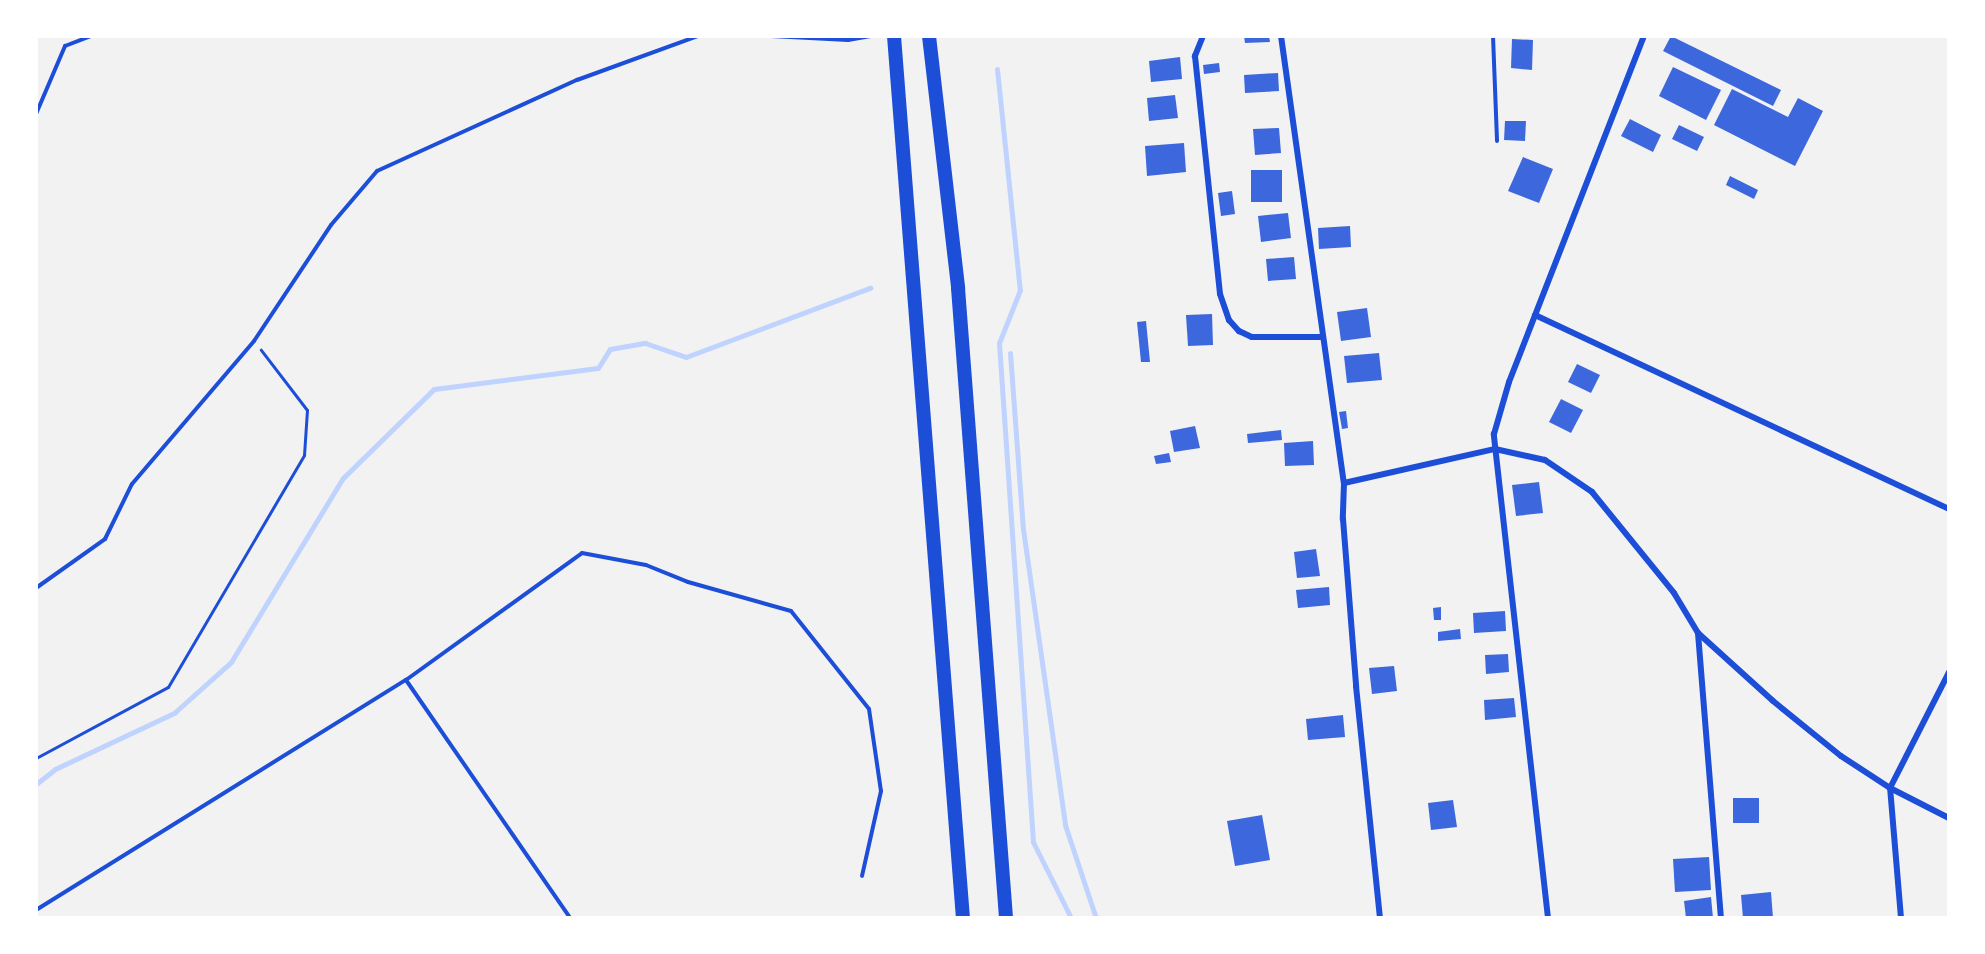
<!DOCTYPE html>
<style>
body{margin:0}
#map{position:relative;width:1985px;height:954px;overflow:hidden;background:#f2f2f2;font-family:Overpass,sans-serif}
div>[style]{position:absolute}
.stream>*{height:5px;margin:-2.5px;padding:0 2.5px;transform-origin:2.5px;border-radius:2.5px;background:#bfd3fe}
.building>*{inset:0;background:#3d67dc}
.path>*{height:3px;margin:-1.5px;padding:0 1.5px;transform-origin:1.5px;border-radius:1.5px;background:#1d4ed8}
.service>*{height:4px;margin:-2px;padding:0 2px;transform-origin:2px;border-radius:2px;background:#1d4ed8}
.minor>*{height:6px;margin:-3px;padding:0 3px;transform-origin:3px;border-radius:3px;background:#1d4ed8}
.trunk>*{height:14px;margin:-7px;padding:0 7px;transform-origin:7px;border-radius:7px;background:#1d4ed8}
span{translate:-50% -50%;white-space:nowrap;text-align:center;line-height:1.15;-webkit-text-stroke:4.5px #fff;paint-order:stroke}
.frame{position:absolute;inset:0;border:38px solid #fff;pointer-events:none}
</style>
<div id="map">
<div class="stream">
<i style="left:997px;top:69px;width:222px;rotate:84.1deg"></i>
<i style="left:1020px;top:290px;width:57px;rotate:111.6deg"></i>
<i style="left:999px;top:343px;width:500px;rotate:86.1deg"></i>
<i style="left:1033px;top:842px;width:85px;rotate:63.4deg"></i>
<i style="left:1010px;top:353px;width:176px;rotate:85.8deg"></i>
<i style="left:1023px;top:529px;width:299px;rotate:81.9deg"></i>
<i style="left:1065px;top:825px;width:98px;rotate:71.6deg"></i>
<i style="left:36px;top:784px;width:24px;rotate:-38deg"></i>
<i style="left:55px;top:769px;width:132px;rotate:-25.2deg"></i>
<i style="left:174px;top:713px;width:76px;rotate:-41.8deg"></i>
<i style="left:231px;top:662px;width:215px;rotate:-58.7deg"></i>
<i style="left:343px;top:478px;width:127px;rotate:-44.4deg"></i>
<i style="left:434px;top:389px;width:165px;rotate:-7.3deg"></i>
<i style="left:598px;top:368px;width:22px;rotate:-58deg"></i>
<i style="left:610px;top:349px;width:36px;rotate:-10deg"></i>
<i style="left:645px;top:343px;width:43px;rotate:18.9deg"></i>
<i style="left:686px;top:357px;width:197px;rotate:-20.6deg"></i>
</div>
<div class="building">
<i style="clip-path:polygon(1244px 36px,1269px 36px,1270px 42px,1245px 43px)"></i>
<i style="clip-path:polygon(1671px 36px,1781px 90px,1773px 106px,1663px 51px)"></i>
<i style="clip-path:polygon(1512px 39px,1533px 40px,1532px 70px,1511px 68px)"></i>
<i style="clip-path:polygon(1180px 57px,1182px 79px,1151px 82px,1149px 61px)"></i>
<i style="clip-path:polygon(1219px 63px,1220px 72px,1204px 74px,1203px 65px)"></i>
<i style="clip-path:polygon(1673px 67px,1721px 90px,1706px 120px,1659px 96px)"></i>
<i style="clip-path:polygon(1278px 73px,1279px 91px,1245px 93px,1244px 75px)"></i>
<i style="clip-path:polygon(1732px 89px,1788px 117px,1798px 98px,1823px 111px,1795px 166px,1714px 125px)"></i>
<i style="clip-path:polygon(1175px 95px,1178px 118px,1149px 121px,1147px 98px)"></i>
<i style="clip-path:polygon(1630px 119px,1661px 135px,1653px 152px,1621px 136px)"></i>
<i style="clip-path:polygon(1505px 121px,1526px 121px,1525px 141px,1504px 140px)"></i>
<i style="clip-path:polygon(1679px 125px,1704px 137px,1697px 151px,1672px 139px)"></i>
<i style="clip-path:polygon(1279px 128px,1281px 153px,1255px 155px,1253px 129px)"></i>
<i style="clip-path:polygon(1184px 143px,1186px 172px,1147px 176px,1145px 146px)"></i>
<i style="clip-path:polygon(1523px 157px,1553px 169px,1539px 203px,1508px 191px)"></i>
<i style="clip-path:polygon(1251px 170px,1282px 170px,1282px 202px,1251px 202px)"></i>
<i style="clip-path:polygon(1730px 176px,1758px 190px,1754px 199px,1726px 185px)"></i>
<i style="clip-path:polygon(1232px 191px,1235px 214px,1221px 216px,1218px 193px)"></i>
<i style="clip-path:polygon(1288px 213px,1291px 238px,1261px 242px,1258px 216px)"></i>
<i style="clip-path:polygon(1350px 226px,1351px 247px,1319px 249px,1318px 228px)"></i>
<i style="clip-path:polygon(1294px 257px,1296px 279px,1268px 281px,1266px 259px)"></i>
<i style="clip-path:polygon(1367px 308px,1371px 337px,1341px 341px,1337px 312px)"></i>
<i style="clip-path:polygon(1212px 314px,1213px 345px,1188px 346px,1186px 315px)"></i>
<i style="clip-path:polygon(1146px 321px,1150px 362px,1141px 362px,1137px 322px)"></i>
<i style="clip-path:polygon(1379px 353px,1382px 380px,1347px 383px,1344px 356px)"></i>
<i style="clip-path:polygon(1577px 364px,1600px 375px,1591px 393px,1568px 382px)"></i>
<i style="clip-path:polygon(1561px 399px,1583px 410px,1571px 433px,1549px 422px)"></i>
<i style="clip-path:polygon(1346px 411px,1348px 428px,1342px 429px,1339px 412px)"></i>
<i style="clip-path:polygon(1195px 426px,1200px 448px,1174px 452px,1170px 431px)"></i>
<i style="clip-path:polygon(1281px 430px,1282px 440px,1248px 443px,1247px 434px)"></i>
<i style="clip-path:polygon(1313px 441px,1314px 465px,1285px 466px,1284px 443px)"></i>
<i style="clip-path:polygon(1169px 453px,1171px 462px,1156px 464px,1154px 456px)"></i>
<i style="clip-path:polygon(1539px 482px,1543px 513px,1516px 516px,1512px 485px)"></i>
<i style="clip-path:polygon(1316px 549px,1320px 576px,1297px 578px,1294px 552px)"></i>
<i style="clip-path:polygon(1329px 587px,1330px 605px,1298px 608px,1296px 590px)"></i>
<i style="clip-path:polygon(1441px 607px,1441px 620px,1434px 620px,1433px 608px)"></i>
<i style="clip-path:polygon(1505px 611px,1506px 631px,1474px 633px,1473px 613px)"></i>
<i style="clip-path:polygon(1460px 629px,1461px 639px,1438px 641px,1438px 632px)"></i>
<i style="clip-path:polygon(1508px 654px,1509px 672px,1486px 674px,1485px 655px)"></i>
<i style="clip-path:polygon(1394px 666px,1397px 691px,1372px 694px,1369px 668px)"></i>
<i style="clip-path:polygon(1514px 698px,1516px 717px,1485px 720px,1484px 700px)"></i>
<i style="clip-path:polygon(1343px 715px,1345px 737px,1308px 740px,1306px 719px)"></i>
<i style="clip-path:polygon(1733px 798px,1759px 798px,1759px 823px,1733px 823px)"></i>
<i style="clip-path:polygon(1453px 800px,1457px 827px,1431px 830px,1428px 803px)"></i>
<i style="clip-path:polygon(1262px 815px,1270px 860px,1235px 866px,1227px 821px)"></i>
<i style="clip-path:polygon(1709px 857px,1711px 890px,1675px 892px,1673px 859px)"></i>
<i style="clip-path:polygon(1771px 892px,1773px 918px,1743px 918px,1741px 895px)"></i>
<i style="clip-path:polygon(1711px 897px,1713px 918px,1686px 918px,1684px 901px)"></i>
</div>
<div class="path">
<i style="left:36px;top:758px;width:150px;rotate:-28.3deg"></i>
<i style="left:168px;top:687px;width:269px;rotate:-59.6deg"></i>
<i style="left:304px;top:455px;width:45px;rotate:-86.2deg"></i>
<i style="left:307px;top:410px;width:76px;rotate:-127.5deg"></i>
</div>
<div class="service">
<i style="left:771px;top:36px;width:77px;rotate:3deg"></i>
<i style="left:848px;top:40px;width:23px;rotate:-10deg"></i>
<i style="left:1493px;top:36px;width:105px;rotate:87.8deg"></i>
<i style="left:36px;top:114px;width:74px;rotate:-66.9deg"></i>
<i style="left:65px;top:46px;width:28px;rotate:-21deg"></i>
<i style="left:36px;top:588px;width:85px;rotate:-35.4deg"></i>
<i style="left:105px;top:539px;width:61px;rotate:-63.9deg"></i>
<i style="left:132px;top:484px;width:188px;rotate:-49.5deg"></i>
<i style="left:254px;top:341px;width:139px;rotate:-56.4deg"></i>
<i style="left:331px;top:225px;width:71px;rotate:-49.6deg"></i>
<i style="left:377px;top:171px;width:220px;rotate:-24.5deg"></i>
<i style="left:577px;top:80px;width:129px;rotate:-20deg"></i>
<i style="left:406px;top:680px;width:289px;rotate:55.4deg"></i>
<i style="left:36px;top:910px;width:436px;rotate:-31.9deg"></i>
<i style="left:406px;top:680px;width:217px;rotate:-35.8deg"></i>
<i style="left:582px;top:553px;width:65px;rotate:10.6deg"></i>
<i style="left:646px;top:565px;width:45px;rotate:22deg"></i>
<i style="left:688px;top:582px;width:107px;rotate:15.7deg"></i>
<i style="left:791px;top:611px;width:125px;rotate:51.5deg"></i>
<i style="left:869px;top:709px;width:83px;rotate:81.7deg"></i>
<i style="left:881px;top:791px;width:87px;rotate:102.6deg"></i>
</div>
<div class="minor">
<i style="left:1203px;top:36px;width:22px;rotate:112deg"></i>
<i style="left:1195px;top:56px;width:239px;rotate:84deg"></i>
<i style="left:1220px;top:294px;width:28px;rotate:71deg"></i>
<i style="left:1229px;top:320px;width:15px;rotate:48deg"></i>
<i style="left:1239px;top:331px;width:14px;rotate:25deg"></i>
<i style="left:1252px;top:337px;width:71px"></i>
<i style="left:1281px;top:36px;width:451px;rotate:82deg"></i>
<i style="left:1344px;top:483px;width:36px;rotate:92deg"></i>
<i style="left:1343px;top:519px;width:168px;rotate:85.5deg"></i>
<i style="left:1356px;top:686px;width:233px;rotate:84.1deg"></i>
<i style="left:1535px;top:315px;width:457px;rotate:25.1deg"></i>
<i style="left:1344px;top:483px;width:155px;rotate:-12.7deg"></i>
<i style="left:1495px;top:449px;width:51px;rotate:12.4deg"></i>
<i style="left:1545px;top:460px;width:57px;rotate:34.2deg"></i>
<i style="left:1592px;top:492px;width:130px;rotate:50.9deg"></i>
<i style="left:1674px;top:593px;width:47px;rotate:59deg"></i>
<i style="left:1698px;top:633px;width:101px;rotate:42.2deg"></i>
<i style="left:1773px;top:701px;width:87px;rotate:39deg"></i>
<i style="left:1841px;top:756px;width:59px;rotate:33.1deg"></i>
<i style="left:1890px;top:788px;width:66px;rotate:27deg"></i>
<i style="left:1698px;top:633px;width:286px;rotate:85.4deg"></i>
<i style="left:1548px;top:918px;width:487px;rotate:-96.4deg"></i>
<i style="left:1494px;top:434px;width:54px;rotate:-73.9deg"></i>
<i style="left:1509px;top:382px;width:371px;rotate:-68.7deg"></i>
<i style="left:1901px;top:918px;width:130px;rotate:-94.8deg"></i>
<i style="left:1890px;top:788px;width:130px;rotate:-63deg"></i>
</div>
<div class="trunk">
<i style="left:894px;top:36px;width:885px;rotate:85.53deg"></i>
<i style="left:929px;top:36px;width:254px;rotate:83.4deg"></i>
<i style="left:958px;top:288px;width:632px;rotate:85.64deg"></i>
</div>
<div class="frame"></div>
</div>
